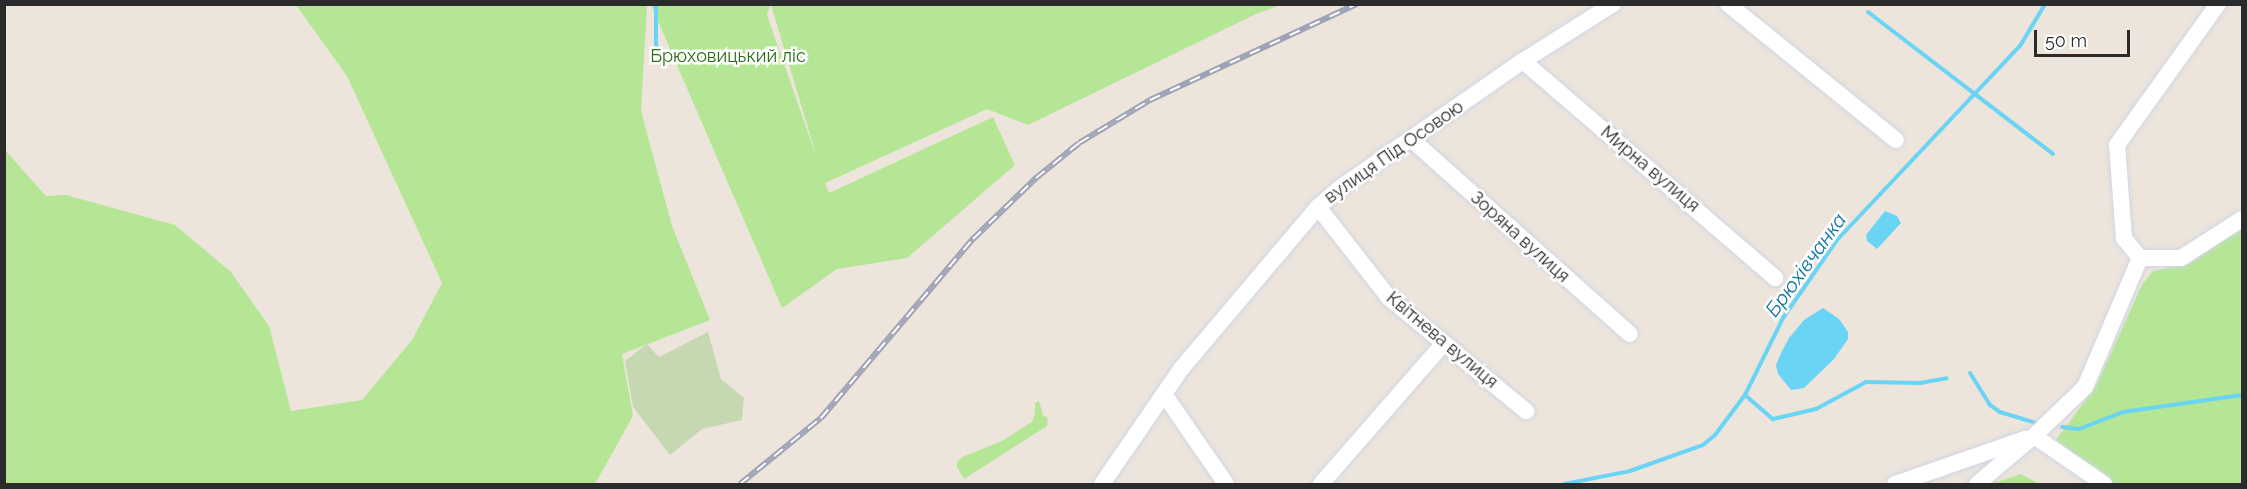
<!DOCTYPE html>
<meta charset="utf-8">
<style>
body{margin:0}
#map{position:relative;width:2247px;height:489px;overflow:hidden;background:#ede5dc;font-family:Raleway,sans-serif}
div>[style]{position:absolute}
.green>*{inset:0;background:#b4e696}
.cemetery>*{inset:0;background:#c6d8b2}
.water>*{inset:0;background:#6ad4f4}
.stream>*{height:4px;margin:-2px;padding:0 2px;transform-origin:2px;border-radius:2px;background:#6ad4f4}
.roads{filter:drop-shadow(0 0 2px #d1d5e4) drop-shadow(0 0 2px #d1d5e4)}
.minor>*{height:16px;margin:-8px;padding:0 8px;transform-origin:8px;border-radius:8px;background:#fff}
.rail>*{height:6px;margin-top:-3px;transform-origin:0;background:repeating-linear-gradient(90deg,#fff 0 11px,#9ea3b6 0 22px);box-sizing:border-box;border-block:2px solid #9ea3b6}
span{translate:-50% -50%;white-space:nowrap;text-align:center;line-height:1.15;-webkit-text-stroke:5px #fff;paint-order:stroke}
.park-label{font-size:18px;color:#2b6c17}
.street-label{font-size:18px;color:#2b2b2b}
.water-label{font-size:20px;color:#0772a2;font-style:italic}
.frame{position:absolute;inset:0;border:6px solid #2b2b2b;pointer-events:none}
.scale{position:absolute;left:2034px;top:30px;width:96px;height:27px;box-sizing:border-box;border:3px solid #2b2b2b;border-top:0;padding-left:8px;font-size:18px;line-height:21px;white-space:nowrap;color:#2b2b2b;-webkit-text-stroke:4px #fff;paint-order:stroke}
</style>
<div id="map">
<div class="green">
<i style="clip-path:polygon(296px 5px,647px 5px,641px 111px,672px 226px,710px 320px,622px 354px,633px 416px,595px 484px,5px 484px,4px 149px,46px 196px,66px 195px,175px 225px,231px 272px,269px 326px,291px 411px,362px 400px,412px 340px,442px 283px,347px 76px)"></i>
<i style="clip-path:polygon(evenodd,651px 5px,1281px 5px,1256px 14px,1028px 125px,987px 109px,825px 183px,829px 193px,993px 117px,1015px 165px,907px 258px,837px 269px,782px 308px,651px 5px,770px 5px,771px 5px,818px 161px,767px 15px,770px 5px)"></i>
<i style="clip-path:polygon(2242px 226px,2242px 484px,2111px 484px,2050px 448px,2096px 386px,2142px 285px,2153px 271px,2189px 264px)"></i>
<i style="clip-path:polygon(1039px 401px,1043px 415px,1048px 419px,1047px 426px,964px 479px,957px 467px,957px 462px,962px 457px,1002px 441px,1032px 422px,1035px 413px,1035px 403px)"></i>
<i style="clip-path:polygon(2021px 474px,2039px 484px,1993px 484px,1994px 483px)"></i>
</div>
<div class="cemetery">
<i style="clip-path:polygon(708px 332px,721px 379px,744px 398px,742px 420px,702px 429px,670px 455px,633px 407px,625px 361px,647px 344px,659px 357px)"></i>
</div>
<div class="water">
<i style="clip-path:polygon(1885px 211px,1897px 216px,1901px 223px,1877px 249px,1867px 241px,1866px 235px)"></i>
<i style="clip-path:polygon(1823px 308px,1839px 319px,1848px 332px,1848px 339px,1834px 359px,1804px 388px,1791px 390px,1778px 374px,1776px 365px,1781px 353px,1789px 338px,1804px 320px)"></i>
</div>
<div class="stream">
<i style="left:656px;top:4px;width:40px;rotate:90deg"></i>
<i style="left:656px;top:44px;width:19px;rotate:74deg"></i>
<i style="left:1868px;top:12px;width:233px;rotate:37.5deg"></i>
<i style="left:1970px;top:373px;width:38px;rotate:58deg"></i>
<i style="left:1990px;top:405px;width:12px;rotate:35deg"></i>
<i style="left:2000px;top:412px;width:39px;rotate:17deg"></i>
<i style="left:1745px;top:395px;width:37px;rotate:41deg"></i>
<i style="left:1773px;top:419px;width:44px;rotate:-13.1deg"></i>
<i style="left:1816px;top:409px;width:57px;rotate:-28.4deg"></i>
<i style="left:1866px;top:382px;width:54px;rotate:1.1deg"></i>
<i style="left:1920px;top:383px;width:27px;rotate:-10deg"></i>
<i style="left:2062px;top:427px;width:17px;rotate:7deg"></i>
<i style="left:2079px;top:429px;width:47px;rotate:-21.1deg"></i>
<i style="left:2123px;top:412px;width:120px;rotate:-8.1deg"></i>
<i style="left:1564px;top:484px;width:67px;rotate:-11.1deg"></i>
<i style="left:1630px;top:471px;width:77px;rotate:-19.6deg"></i>
<i style="left:1703px;top:445px;width:16px;rotate:-40deg"></i>
<i style="left:1715px;top:435px;width:50px;rotate:-53.1deg"></i>
<i style="left:1745px;top:395px;width:86px;rotate:-63.7deg"></i>
<i style="left:1783px;top:318px;width:95px;rotate:-55.3deg"></i>
<i style="left:1837px;top:240px;width:267px;rotate:-46.7deg"></i>
<i style="left:2020px;top:46px;width:49px;rotate:-59.2deg"></i>
</div>
<div class="roads">
<div class="minor">
<i style="left:1728px;top:4px;width:216px;rotate:39deg"></i>
<i style="left:1523px;top:61px;width:333px;rotate:40.7deg"></i>
<i style="left:1411px;top:139px;width:293px;rotate:41.7deg"></i>
<i style="left:1318px;top:207px;width:115px;rotate:52deg"></i>
<i style="left:1389px;top:298px;width:178px;rotate:39.5deg"></i>
<i style="left:2140px;top:258px;width:41px"></i>
<i style="left:2181px;top:258px;width:72px;rotate:-32.6deg"></i>
<i style="left:1164px;top:394px;width:109px;rotate:55.4deg"></i>
<i style="left:2034px;top:436px;width:85px;rotate:34.4deg"></i>
<i style="left:1102px;top:484px;width:140px;rotate:-55.5deg"></i>
<i style="left:1181px;top:369px;width:212px;rotate:-49.8deg"></i>
<i style="left:1318px;top:207px;width:29px;rotate:-41deg"></i>
<i style="left:1340px;top:188px;width:223px;rotate:-34.8deg"></i>
<i style="left:1523px;top:61px;width:107px;rotate:-32.3deg"></i>
<i style="left:1321px;top:484px;width:187px;rotate:-48.9deg"></i>
<i style="left:1895px;top:484px;width:138px;rotate:-19.1deg"></i>
<i style="left:1977px;top:484px;width:75px;rotate:-40.1deg"></i>
<i style="left:2034px;top:436px;width:71px;rotate:-43.9deg"></i>
<i style="left:2085px;top:387px;width:140px;rotate:-66.9deg"></i>
<i style="left:2140px;top:258px;width:26px;rotate:-129deg"></i>
<i style="left:2124px;top:238px;width:93px;rotate:-94.3deg"></i>
<i style="left:2117px;top:145px;width:173px;rotate:-54.4deg"></i>
</div>
</div>
<div class="rail">
<i style="left:740px;top:484px;width:104px;rotate:-39.2deg"></i>
<i style="left:821px;top:418px;width:235px;rotate:-49.7deg"></i>
<i style="left:973px;top:239px;width:88px;rotate:-44.1deg"></i>
<i style="left:1036px;top:178px;width:55px;rotate:-39.1deg"></i>
<i style="left:1079px;top:143px;width:83px;rotate:-31.2deg"></i>
<i style="left:1150px;top:100px;width:228px;rotate:-24.9deg"></i>
</div>
<div class="park-label">
<span style="left:728px;top:56px">Брюховицький ліс</span>
</div>
<div class="street-label">
<span style="left:1394px;top:152px;rotate:-35deg">вулиця Під Осовою</span>
<span style="left:1650px;top:169px;rotate:40deg">Мирна вулиця</span>
<span style="left:1520px;top:237px;rotate:42deg">Зоряна вулиця</span>
<span style="left:1442px;top:340px;rotate:40deg">Квітнева вулиця</span>
</div>
<div class="water-label">
<span style="left:1806px;top:265px;rotate:-54deg">Брюхівчанка</span>
</div>
<div class="frame"></div>
<div class="scale">50 m</div>
</div>
